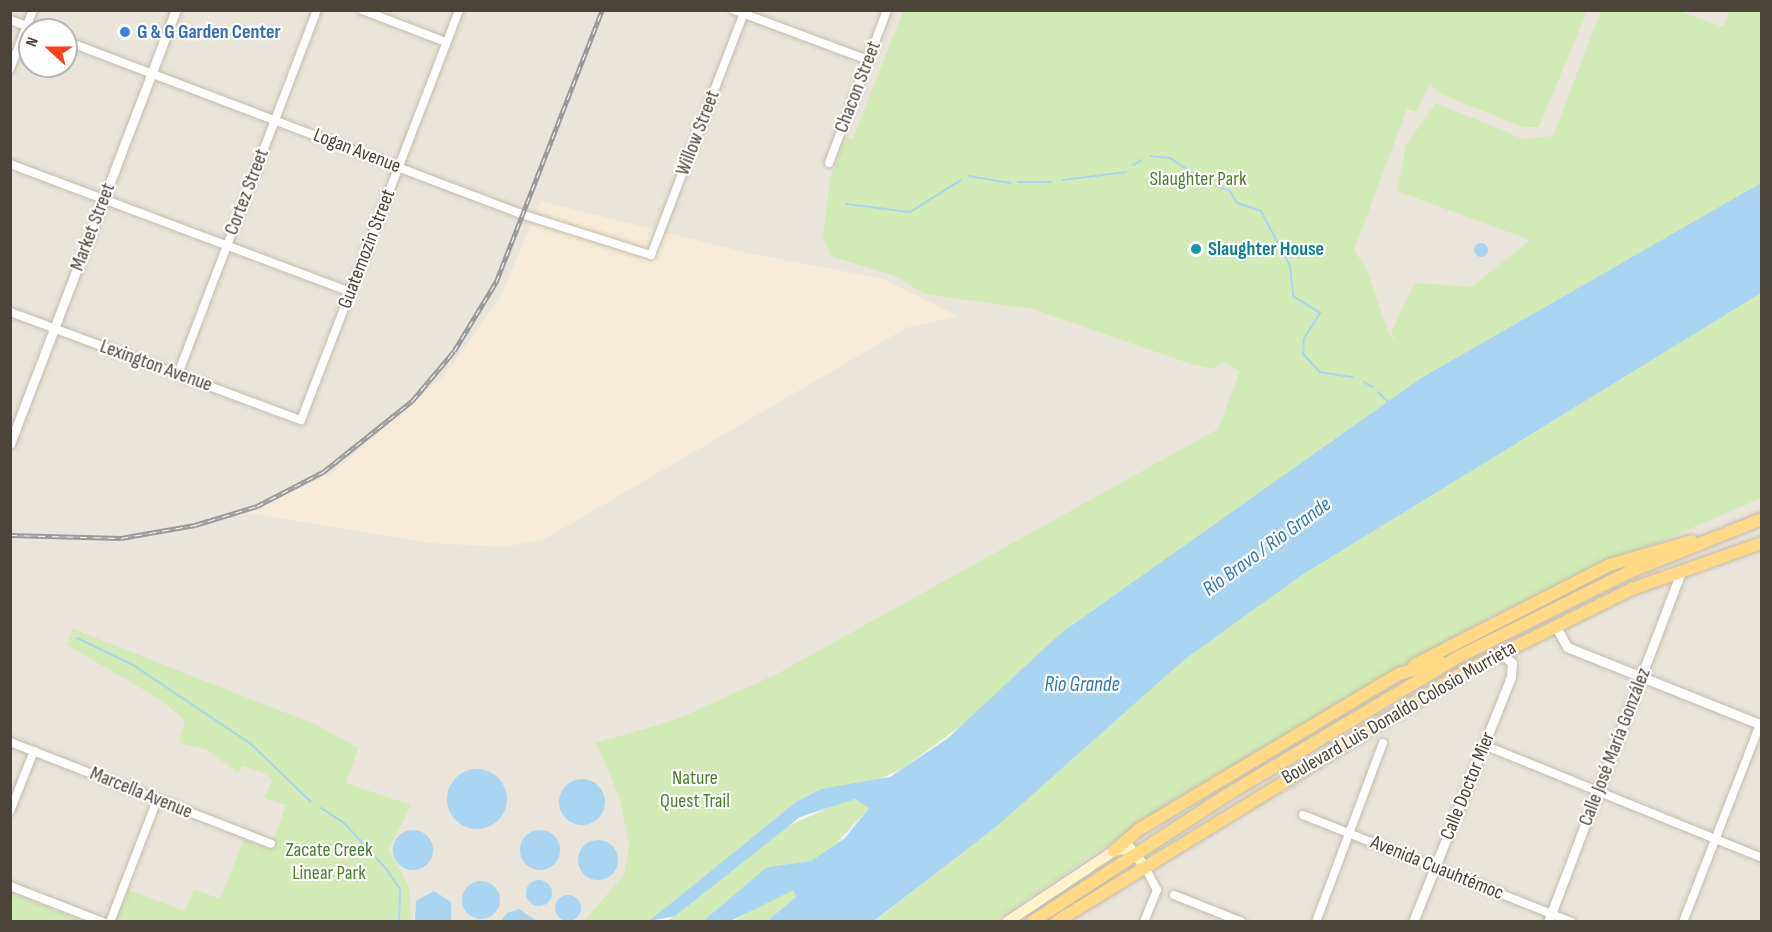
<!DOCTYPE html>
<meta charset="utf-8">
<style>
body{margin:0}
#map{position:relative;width:1772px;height:932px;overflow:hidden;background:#f6f3ec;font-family:"Sofia Sans Condensed",sans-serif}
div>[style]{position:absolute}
.residential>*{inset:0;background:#eae5da}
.commercial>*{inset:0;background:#f7ead8}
.green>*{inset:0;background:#d2eab5}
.parking>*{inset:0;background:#e5e3e0}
.water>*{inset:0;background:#a9d4f2}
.round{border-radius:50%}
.stream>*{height:2px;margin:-1px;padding:0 1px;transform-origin:1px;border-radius:1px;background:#a9d4f2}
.roads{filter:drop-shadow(0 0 2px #c2bbae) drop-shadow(0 0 2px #c2bbae)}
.minor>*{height:8px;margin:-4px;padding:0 4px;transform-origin:4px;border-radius:4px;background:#fff}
.tertiary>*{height:9px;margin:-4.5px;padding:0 4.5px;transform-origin:4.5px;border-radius:4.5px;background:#fff}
.secondary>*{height:10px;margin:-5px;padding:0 5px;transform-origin:5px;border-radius:5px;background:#fff3cd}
.trunk>*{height:12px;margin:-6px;padding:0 6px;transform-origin:6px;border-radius:6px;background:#ffd985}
.rail>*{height:4.5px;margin-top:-2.25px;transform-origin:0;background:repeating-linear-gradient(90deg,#fff 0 7px,#9a9a9a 0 14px);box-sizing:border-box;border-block:2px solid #9a9a9a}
.dots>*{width:16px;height:16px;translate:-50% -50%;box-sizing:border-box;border:3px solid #fff;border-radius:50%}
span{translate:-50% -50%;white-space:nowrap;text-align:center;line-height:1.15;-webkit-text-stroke:4.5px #fff;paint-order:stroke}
.shop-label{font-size:20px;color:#366cbe;font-weight:700}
.left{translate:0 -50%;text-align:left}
.street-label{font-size:20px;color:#4b4439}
.park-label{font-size:20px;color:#4a7f2a}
.culture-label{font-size:20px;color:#0d838f;font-weight:700}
.water-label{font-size:21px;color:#2e7ab2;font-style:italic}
.frame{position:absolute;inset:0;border:12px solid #4b4439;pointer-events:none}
.north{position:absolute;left:18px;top:18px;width:60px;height:60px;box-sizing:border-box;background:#fff;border:2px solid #b7b4b0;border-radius:50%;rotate:291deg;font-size:16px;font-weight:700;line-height:24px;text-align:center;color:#4b4439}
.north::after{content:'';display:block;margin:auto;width:21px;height:27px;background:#fc3f1d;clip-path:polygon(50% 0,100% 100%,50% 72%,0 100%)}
</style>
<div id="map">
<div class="residential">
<i style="clip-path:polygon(evenodd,10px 11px,1761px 11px,1761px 183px,1421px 378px,1126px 588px,796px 802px,649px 921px,11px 921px,10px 11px,30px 30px,66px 30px,66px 66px,30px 66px,30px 30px)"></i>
<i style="clip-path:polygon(1761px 293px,1761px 921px,874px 922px,1120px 721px,1184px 660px,1302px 575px)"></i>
</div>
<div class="commercial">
<i style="clip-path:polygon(541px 201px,753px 254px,884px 279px,958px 316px,906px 328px,543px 540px,502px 547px,431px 543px,247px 513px,335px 471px,444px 376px,500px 298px)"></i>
</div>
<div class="green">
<i style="clip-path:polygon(903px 11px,1587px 11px,1539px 127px,1523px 127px,1443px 95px,1429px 84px,1417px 112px,1407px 109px,1354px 250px,1367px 270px,1388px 332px,1397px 342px,1391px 332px,1415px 283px,1472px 287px,1530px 240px,1397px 191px,1406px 145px,1436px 103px,1523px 139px,1553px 136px,1601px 11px,1679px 11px,1723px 27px,1730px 11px,1761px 11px,1761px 183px,1421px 378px,1061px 633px,985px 708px,902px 769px,867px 785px,821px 789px,796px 802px,649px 921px,583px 922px,624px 875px,629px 843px,619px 796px,596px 743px,675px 720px,775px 675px,1218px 429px,1240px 371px,1223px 362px,1213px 369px,1191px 364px,1033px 309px,925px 294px,895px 276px,831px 256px,823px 238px,830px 179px,845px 137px,853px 139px)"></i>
<i style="clip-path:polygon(1761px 293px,1761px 498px,1494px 614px,1177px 798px,995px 921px,874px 922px,997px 826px,1184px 660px,1302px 575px)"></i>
<i style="clip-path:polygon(73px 629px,317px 725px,358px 748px,346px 783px,411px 805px,388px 850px,409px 886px,411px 921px,116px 921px,128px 890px,185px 911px,194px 889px,220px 899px,244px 839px,270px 849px,286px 805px,264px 798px,273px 780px,265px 773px,243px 766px,238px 773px,206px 749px,179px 743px,185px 721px,161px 700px,67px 645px)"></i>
<i style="clip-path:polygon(848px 799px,863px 800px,869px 808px,832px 848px,811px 861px,767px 867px,703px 921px,666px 922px,777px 831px)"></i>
<i style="clip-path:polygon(786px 890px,796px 891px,796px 897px,767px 921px,732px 922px)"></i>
<i style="clip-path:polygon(10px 893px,78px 919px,85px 921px,11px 921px)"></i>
</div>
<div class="parking">
<i style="clip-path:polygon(864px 89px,871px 91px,860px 119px,853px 117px)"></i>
</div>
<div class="water">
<i style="clip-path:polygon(1761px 183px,1761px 293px,1302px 575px,1184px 660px,997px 826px,874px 921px,767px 921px,796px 897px,793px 890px,731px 921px,703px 921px,767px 867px,811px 861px,845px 838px,869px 808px,855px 799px,800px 817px,675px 916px,649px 921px,796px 802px,821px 789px,890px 777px,947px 739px,1061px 633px,1421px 378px)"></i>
<i class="round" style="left:1474px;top:243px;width:14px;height:14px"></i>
<i class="round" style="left:447px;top:769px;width:60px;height:60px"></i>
<i class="round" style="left:559px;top:779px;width:46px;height:46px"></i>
<i class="round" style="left:520px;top:830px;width:40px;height:40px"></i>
<i class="round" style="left:393px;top:830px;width:40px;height:40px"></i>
<i class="round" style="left:578px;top:840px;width:40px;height:40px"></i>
<i class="round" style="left:526px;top:880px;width:26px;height:26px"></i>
<i class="round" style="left:462px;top:881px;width:38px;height:38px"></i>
<i style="clip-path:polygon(434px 891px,451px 902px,451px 921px,415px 921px,416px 901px)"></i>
<i class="round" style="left:555px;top:895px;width:26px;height:26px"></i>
<i style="clip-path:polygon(519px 909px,537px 921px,501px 921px,507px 913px)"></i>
</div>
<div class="stream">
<i style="left:1151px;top:156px;width:19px;rotate:6deg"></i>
<i style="left:1170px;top:158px;width:45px;rotate:34deg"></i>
<i style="left:1133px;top:165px;width:10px;rotate:-29deg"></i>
<i style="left:969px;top:176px;width:42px;rotate:9.7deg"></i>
<i style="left:1063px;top:180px;width:64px;rotate:-7.2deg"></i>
<i style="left:1018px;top:182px;width:33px"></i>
<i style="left:1216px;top:186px;width:15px;rotate:20deg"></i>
<i style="left:1230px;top:191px;width:14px;rotate:60deg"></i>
<i style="left:1237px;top:203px;width:25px;rotate:18deg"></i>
<i style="left:1261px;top:211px;width:62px;rotate:62.2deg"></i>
<i style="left:1290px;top:266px;width:30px;rotate:84deg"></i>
<i style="left:1293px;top:296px;width:32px;rotate:32deg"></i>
<i style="left:1320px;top:313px;width:31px;rotate:122deg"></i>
<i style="left:1304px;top:339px;width:15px;rotate:94deg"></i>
<i style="left:1303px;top:354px;width:25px;rotate:47deg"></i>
<i style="left:1320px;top:372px;width:33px;rotate:9deg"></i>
<i style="left:846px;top:204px;width:64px;rotate:7.1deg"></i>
<i style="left:910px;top:212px;width:60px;rotate:-32.1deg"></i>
<i style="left:1364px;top:382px;width:10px;rotate:29deg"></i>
<i style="left:1378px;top:392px;width:17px;rotate:45deg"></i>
<i style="left:77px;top:638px;width:62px;rotate:25.7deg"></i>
<i style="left:133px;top:665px;width:142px;rotate:33.8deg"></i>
<i style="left:251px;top:744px;width:83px;rotate:44deg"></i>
<i style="left:321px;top:808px;width:27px;rotate:33deg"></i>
<i style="left:344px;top:823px;width:64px;rotate:47.5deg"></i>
<i style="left:387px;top:870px;width:23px;rotate:56deg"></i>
<i style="left:400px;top:889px;width:33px;rotate:92deg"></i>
</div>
<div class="roads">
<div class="minor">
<i style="left:362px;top:10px;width:90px;rotate:20.9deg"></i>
<i style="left:734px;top:10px;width:143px;rotate:20.5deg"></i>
<i style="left:10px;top:20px;width:29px;rotate:20deg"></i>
<i style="left:66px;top:41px;width:490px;rotate:20.8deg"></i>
<i style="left:524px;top:215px;width:133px;rotate:17.5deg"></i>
<i style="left:651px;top:255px;width:262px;rotate:-69deg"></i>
<i style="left:10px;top:69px;width:63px;rotate:-68.7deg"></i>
<i style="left:829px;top:163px;width:164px;rotate:-69.2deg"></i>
<i style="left:10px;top:164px;width:363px;rotate:20.6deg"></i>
<i style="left:10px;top:312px;width:310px;rotate:20.4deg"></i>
<i style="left:301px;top:420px;width:439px;rotate:-68.9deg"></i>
<i style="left:178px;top:374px;width:390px;rotate:-69.1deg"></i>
<i style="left:10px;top:742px;width:280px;rotate:21.3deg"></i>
<i style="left:1484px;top:745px;width:300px;rotate:22.1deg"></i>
<i style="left:10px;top:811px;width:65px;rotate:-68.2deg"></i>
<i style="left:1303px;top:815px;width:289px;rotate:21.7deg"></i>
<i style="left:10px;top:886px;width:100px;rotate:21.2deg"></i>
<i style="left:1174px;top:895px;width:73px;rotate:21.7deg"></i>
<i style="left:110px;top:922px;width:131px;rotate:-68.9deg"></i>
<i style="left:1144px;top:922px;width:35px;rotate:-68deg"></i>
<i style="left:1157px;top:890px;width:26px;rotate:-118deg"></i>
<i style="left:1316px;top:922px;width:191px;rotate:-69.5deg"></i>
<i style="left:1683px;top:922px;width:212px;rotate:-68.7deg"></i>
</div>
<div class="tertiary">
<i style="left:10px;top:444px;width:465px;rotate:-69.1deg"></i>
<i style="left:1555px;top:625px;width:25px;rotate:61deg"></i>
<i style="left:1567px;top:647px;width:210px;rotate:21.8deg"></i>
<i style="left:1413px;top:922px;width:264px;rotate:-68.2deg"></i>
<i style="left:1511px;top:677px;width:14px;rotate:-86deg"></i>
<i style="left:1512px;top:663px;width:15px;rotate:-138deg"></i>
<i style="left:1548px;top:922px;width:375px;rotate:-69.2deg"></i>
</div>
<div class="secondary">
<i style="left:1007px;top:922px;width:128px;rotate:-33.6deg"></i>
<i style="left:1114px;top:851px;width:16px;rotate:-11deg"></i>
<i style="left:1130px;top:848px;width:24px;rotate:52deg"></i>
</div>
<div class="trunk">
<i style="left:1414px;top:665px;width:219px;rotate:-27.1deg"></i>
<i style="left:1609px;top:565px;width:86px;rotate:-16.1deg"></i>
<i style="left:1114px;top:851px;width:32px;rotate:-41deg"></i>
<i style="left:1138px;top:830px;width:304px;rotate:-30.9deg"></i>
<i style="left:1399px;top:674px;width:43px;rotate:-16.3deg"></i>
<i style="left:1032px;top:922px;width:230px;rotate:-33.1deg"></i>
<i style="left:1225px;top:796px;width:271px;rotate:-30.8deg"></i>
<i style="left:1458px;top:657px;width:189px;rotate:-26.4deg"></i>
<i style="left:1627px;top:573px;width:145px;rotate:-21.8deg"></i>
<i style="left:1056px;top:922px;width:479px;rotate:-31.5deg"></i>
<i style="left:1464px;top:672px;width:187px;rotate:-26.3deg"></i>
<i style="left:1632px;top:589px;width:138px;rotate:-19.5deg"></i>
</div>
</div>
<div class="rail">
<i style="left:10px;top:535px;width:111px;rotate:1.5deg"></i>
<i style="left:121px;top:538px;width:75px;rotate:-10deg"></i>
<i style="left:195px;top:525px;width:65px;rotate:-17deg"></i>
<i style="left:257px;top:506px;width:74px;rotate:-27.3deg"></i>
<i style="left:323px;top:472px;width:114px;rotate:-38.6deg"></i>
<i style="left:412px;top:401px;width:65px;rotate:-50deg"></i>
<i style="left:454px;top:351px;width:81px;rotate:-58.7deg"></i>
<i style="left:496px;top:282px;width:292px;rotate:-68.7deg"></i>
</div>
<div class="dots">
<i style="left:125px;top:32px;background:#3f7fe0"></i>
<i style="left:1196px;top:249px;background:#0f9aa8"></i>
</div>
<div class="shop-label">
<span class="left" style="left:137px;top:32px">G &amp; G Garden Center</span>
</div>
<div class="street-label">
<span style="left:858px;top:87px;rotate:-69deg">Chacon Street</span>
<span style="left:698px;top:133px;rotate:-69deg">Willow Street</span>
<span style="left:357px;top:151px;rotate:21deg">Logan Avenue</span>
<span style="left:247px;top:192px;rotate:-69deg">Cortez Street</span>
<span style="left:93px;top:227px;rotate:-69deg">Market Street</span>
<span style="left:367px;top:249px;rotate:-69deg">Guatemozin Street</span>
<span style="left:156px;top:366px;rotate:20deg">Lexington Avenue</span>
<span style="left:1399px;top:713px;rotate:-30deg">Boulevard Luis Donaldo Colosio Murrieta</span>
<span style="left:1615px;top:747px;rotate:-69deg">Calle José María González</span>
<span style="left:1468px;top:786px;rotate:-68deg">Calle Doctor Mier</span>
<span style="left:141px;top:793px;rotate:22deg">Marcella Avenue</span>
<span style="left:1437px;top:868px;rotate:22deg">Avenida Cuauhtémoc</span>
</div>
<div class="park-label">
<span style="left:1198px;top:179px">Slaughter Park</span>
<span style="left:695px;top:790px">Nature<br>Quest Trail</span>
<span style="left:329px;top:862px">Zacate Creek<br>Linear Park</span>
</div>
<div class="culture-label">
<span class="left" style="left:1208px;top:249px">Slaughter House</span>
</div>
<div class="water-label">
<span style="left:1267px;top:547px;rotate:-36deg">Río Bravo / Rio Grande</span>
<span style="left:1082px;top:685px">Rio Grande</span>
</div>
<div class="frame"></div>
<div class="north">N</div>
</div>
